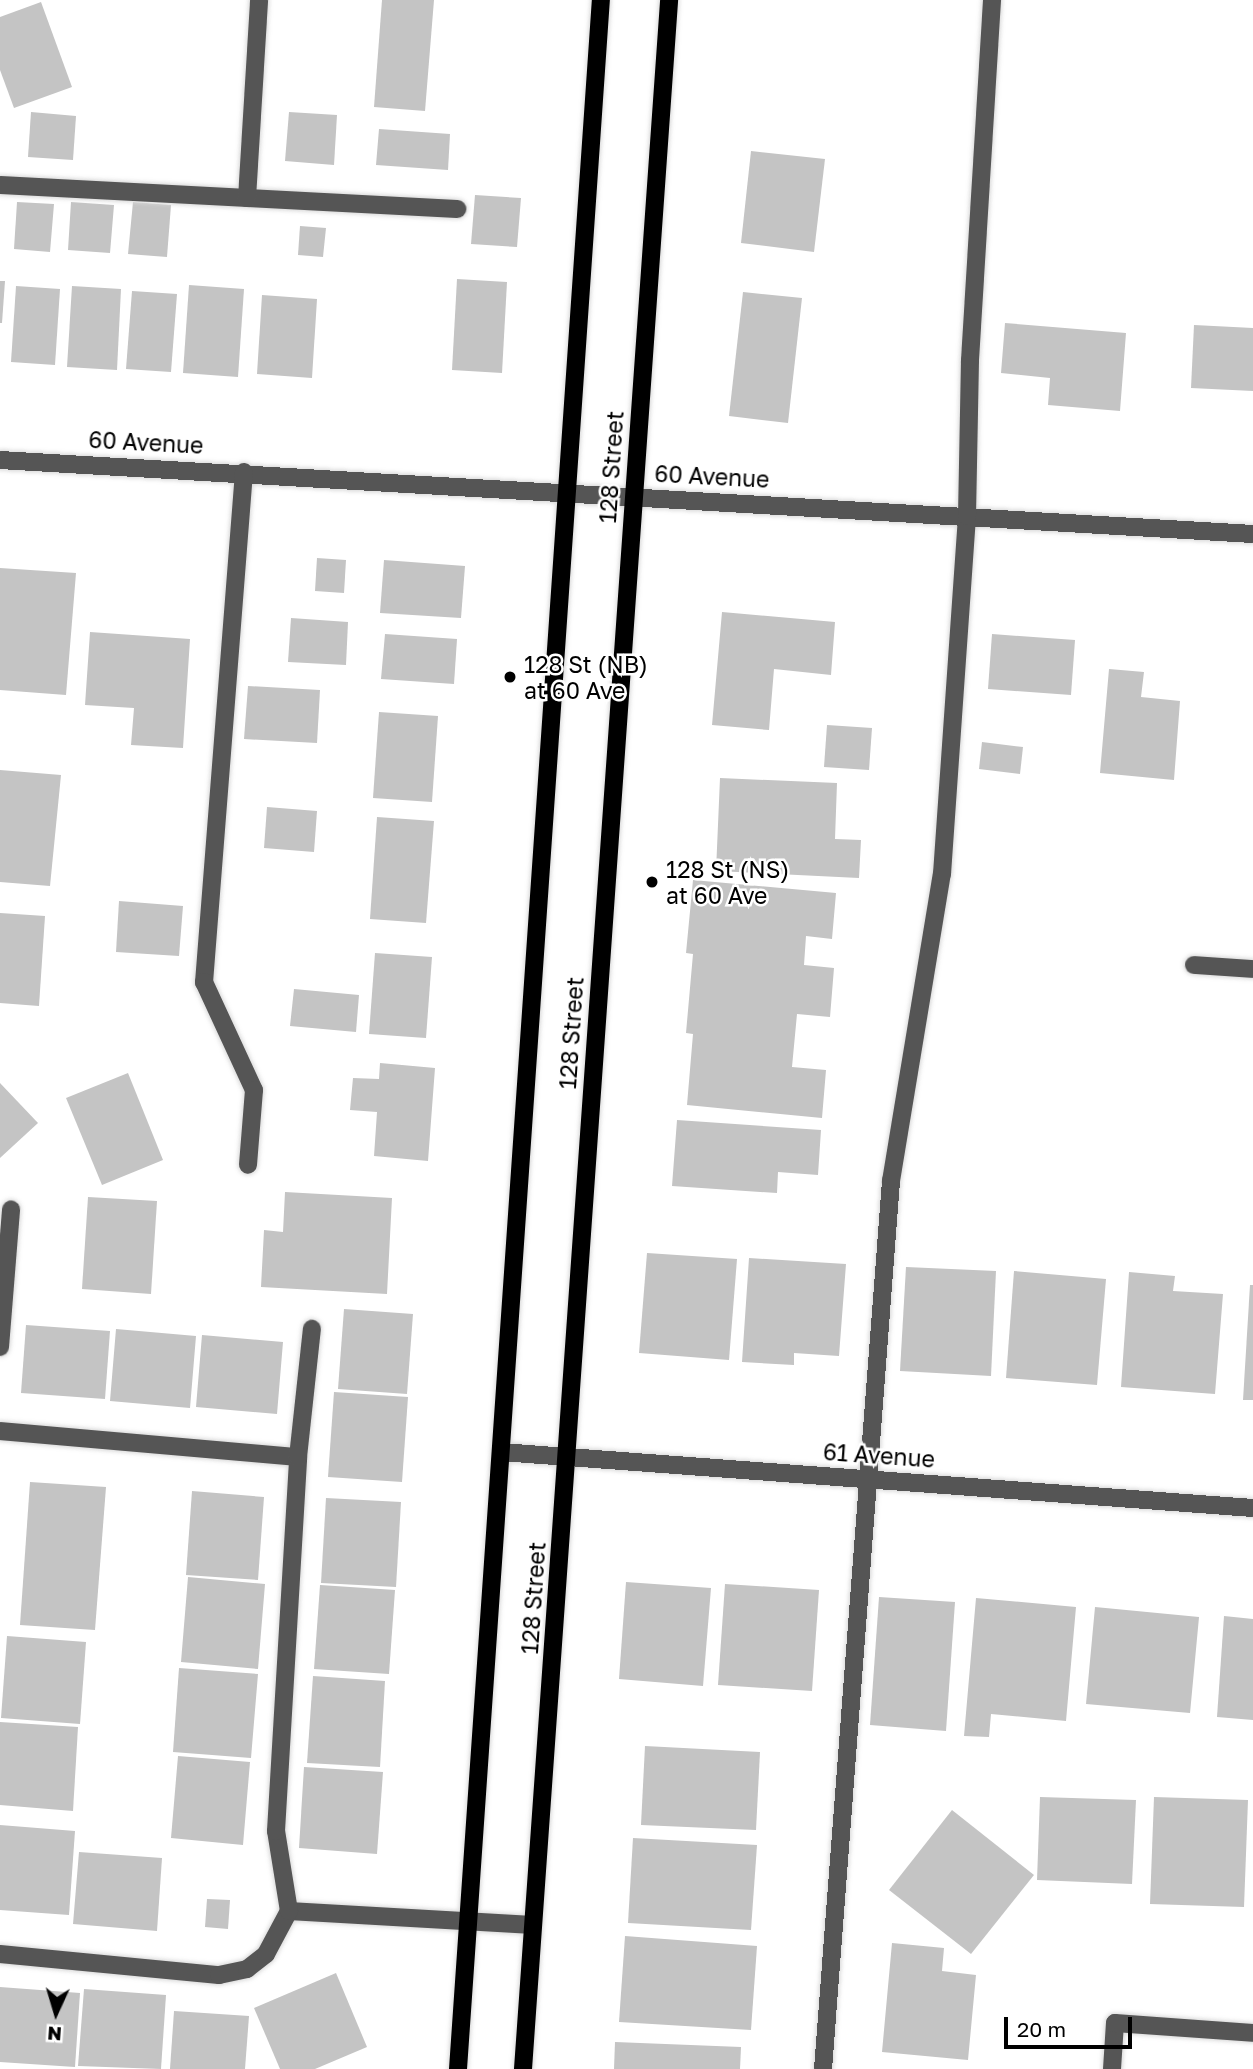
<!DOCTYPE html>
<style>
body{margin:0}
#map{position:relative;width:1253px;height:2069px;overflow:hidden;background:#fff;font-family:"Golos Text",sans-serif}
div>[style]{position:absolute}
.building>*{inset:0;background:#c4c4c4}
.roads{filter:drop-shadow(0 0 2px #dbdbdb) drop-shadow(0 0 2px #dbdbdb)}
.minor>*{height:18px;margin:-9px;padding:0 9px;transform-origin:9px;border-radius:9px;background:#555}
.major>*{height:18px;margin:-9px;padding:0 9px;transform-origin:9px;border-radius:9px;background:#000}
.dots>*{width:19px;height:19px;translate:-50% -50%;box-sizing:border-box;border:4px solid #fff;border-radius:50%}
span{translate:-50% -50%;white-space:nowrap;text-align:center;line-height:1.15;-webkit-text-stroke:5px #fff;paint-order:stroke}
.street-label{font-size:23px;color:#000}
.poi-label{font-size:23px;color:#000}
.left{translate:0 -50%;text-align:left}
.north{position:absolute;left:21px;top:1978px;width:70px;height:70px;-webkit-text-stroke:5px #fff;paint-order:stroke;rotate:184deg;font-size:19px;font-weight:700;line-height:28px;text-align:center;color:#000}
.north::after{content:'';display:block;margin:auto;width:24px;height:32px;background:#000;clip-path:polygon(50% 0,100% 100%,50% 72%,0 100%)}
.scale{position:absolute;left:1004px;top:2017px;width:128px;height:32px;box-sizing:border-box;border:4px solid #000;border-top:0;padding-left:9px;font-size:21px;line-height:24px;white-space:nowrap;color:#000;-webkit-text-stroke:5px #fff;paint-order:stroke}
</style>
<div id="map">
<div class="building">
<i style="clip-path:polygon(382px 0,434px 0,425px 111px,374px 107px)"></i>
<i style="clip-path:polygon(41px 2px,72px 87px,14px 108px,0 70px,0 17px)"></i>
<i style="clip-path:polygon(31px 112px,76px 116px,73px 160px,28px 157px)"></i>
<i style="clip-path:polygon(289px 112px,337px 115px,334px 165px,285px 161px)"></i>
<i style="clip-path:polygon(379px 129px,450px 134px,448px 170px,376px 165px)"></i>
<i style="clip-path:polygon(751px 151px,825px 159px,814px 252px,741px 243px)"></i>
<i style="clip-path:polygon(475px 195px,521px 198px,517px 247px,471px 244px)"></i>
<i style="clip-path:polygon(17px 202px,54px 204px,50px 252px,14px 249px)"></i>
<i style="clip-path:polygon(71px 202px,114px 205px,110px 253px,68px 250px)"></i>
<i style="clip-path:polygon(133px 202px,171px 205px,167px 257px,128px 254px)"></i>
<i style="clip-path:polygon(300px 226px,326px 228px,323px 257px,298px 255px)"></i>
<i style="clip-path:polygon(457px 279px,507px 282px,502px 373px,452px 370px)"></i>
<i style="clip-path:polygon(0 281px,5px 281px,2px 323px,0 323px)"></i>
<i style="clip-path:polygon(189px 285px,244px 289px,238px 377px,183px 373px)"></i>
<i style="clip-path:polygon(16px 286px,60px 289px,55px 365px,11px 362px)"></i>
<i style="clip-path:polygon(72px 286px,121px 289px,117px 370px,67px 367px)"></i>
<i style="clip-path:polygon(132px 291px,177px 294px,171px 372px,126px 369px)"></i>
<i style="clip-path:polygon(743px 292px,802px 298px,788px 423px,729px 416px)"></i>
<i style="clip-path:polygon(262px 295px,317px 299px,312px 378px,257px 374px)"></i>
<i style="clip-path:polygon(1005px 323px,1126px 333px,1120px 411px,1048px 405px,1050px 378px,1001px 373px)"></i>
<i style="clip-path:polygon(1194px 325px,1253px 328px,1253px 391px,1191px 388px)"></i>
<i style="clip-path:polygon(317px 558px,346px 560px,344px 593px,315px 591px)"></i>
<i style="clip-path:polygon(384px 560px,465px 566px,461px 618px,380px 613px)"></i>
<i style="clip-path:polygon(0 568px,76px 573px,66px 695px,0 690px)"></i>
<i style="clip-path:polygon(722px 612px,835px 622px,831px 675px,774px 669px,769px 730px,712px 725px)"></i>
<i style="clip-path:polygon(291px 618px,348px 622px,346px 665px,288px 662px)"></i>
<i style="clip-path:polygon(90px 632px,190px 639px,183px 748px,131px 745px,134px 708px,85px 705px)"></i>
<i style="clip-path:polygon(385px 634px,457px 639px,454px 684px,381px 679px)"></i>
<i style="clip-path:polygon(992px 634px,1075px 640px,1071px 695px,988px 689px)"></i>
<i style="clip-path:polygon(1109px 669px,1144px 672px,1141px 697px,1180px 701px,1174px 780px,1100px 773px)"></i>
<i style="clip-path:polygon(248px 686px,320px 690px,317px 743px,244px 739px)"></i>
<i style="clip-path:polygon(379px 712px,438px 716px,432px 802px,373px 798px)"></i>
<i style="clip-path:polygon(827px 725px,872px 728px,869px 770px,824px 767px)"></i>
<i style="clip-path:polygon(982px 742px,1023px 747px,1020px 774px,979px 769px)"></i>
<i style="clip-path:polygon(0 770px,61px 775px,50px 886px,0 882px)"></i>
<i style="clip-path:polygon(720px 778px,837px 783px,835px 839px,861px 840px,859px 878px,716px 871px)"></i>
<i style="clip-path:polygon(267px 807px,317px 811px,314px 852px,264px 848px)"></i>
<i style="clip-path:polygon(377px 817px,434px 821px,426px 923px,370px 919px)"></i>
<i style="clip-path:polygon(693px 880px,836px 893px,832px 939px,806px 936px,804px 965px,834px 968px,830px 1017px,797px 1014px,792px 1067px,826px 1070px,822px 1118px,687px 1105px,693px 1034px,686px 1033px,693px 954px,686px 953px)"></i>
<i style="clip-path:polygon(119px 901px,183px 906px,179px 956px,116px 952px)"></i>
<i style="clip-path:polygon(0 913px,45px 916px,39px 1006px,0 1003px)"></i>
<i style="clip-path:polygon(375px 953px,432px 957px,426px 1038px,369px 1034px)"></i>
<i style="clip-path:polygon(294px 989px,359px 995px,356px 1032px,290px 1026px)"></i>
<i style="clip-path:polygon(380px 1063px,435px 1068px,428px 1161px,374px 1156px,377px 1112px,350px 1110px,353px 1078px,379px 1079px)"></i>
<i style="clip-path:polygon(128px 1073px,163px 1160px,102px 1185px,66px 1098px)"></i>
<i style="clip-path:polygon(0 1083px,38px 1123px,0 1158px)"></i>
<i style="clip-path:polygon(677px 1120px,821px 1130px,818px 1175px,778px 1172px,777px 1193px,672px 1186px)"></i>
<i style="clip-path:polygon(285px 1192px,392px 1198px,387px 1294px,261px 1287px,264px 1230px,283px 1232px)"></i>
<i style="clip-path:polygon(88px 1197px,157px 1201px,151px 1294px,82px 1289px)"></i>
<i style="clip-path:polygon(647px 1253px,737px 1259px,729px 1360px,639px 1353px)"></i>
<i style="clip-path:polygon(749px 1258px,846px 1264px,839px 1356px,794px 1353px,794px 1365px,742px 1362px)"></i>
<i style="clip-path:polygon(906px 1267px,996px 1271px,991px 1376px,900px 1371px)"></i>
<i style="clip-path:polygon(1014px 1271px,1106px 1279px,1097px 1385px,1006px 1378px)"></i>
<i style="clip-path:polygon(1129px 1272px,1175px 1276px,1173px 1291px,1223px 1294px,1215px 1394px,1121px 1387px)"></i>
<i style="clip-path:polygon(1250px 1285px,1253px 1285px,1253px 1400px,1243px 1400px)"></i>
<i style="clip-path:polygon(344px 1309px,413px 1314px,407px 1394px,338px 1389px)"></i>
<i style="clip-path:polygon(26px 1325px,110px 1331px,105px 1399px,21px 1393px)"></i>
<i style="clip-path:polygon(116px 1329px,196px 1336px,190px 1408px,110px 1401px)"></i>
<i style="clip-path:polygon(202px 1335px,283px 1342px,277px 1414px,196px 1407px)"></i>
<i style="clip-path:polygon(334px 1392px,408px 1397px,402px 1482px,328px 1477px)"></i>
<i style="clip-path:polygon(30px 1482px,106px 1487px,95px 1630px,20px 1625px)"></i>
<i style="clip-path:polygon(192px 1491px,264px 1497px,258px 1580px,186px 1575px)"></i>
<i style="clip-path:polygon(326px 1498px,401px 1502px,396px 1587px,321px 1583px)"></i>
<i style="clip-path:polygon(188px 1577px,265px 1584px,258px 1669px,181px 1662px)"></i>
<i style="clip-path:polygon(626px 1582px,711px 1588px,703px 1686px,619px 1679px)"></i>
<i style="clip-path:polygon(725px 1584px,819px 1590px,812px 1691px,718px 1685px)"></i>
<i style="clip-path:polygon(320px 1585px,395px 1590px,389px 1674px,314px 1669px)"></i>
<i style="clip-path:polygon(879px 1597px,955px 1602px,946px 1731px,870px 1725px)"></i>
<i style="clip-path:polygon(976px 1598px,1076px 1607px,1066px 1721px,991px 1714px,989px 1737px,964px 1736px)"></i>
<i style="clip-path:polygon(1095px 1607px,1199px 1617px,1190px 1713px,1086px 1704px)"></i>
<i style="clip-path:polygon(1224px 1616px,1253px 1619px,1253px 1720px,1217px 1717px)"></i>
<i style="clip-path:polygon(7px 1636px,86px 1642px,80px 1724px,1px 1718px)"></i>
<i style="clip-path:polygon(179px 1668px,258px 1674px,251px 1758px,173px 1752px)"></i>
<i style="clip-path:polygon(313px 1676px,385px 1681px,380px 1767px,307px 1763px)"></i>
<i style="clip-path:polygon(0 1722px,78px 1727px,73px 1811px,0 1805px)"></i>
<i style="clip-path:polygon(645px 1746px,760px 1752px,756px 1830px,641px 1825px)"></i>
<i style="clip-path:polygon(178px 1756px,250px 1762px,243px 1845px,171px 1838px)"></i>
<i style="clip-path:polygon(304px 1767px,383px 1772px,377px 1854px,299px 1848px)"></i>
<i style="clip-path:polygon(1040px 1797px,1136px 1800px,1132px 1884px,1037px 1880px)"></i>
<i style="clip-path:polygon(1154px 1797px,1248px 1800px,1244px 1907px,1150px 1904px)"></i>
<i style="clip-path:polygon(952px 1810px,1034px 1875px,971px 1954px,889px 1890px)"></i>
<i style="clip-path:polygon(0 1825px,75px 1831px,69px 1915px,0 1910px)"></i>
<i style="clip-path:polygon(633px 1838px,757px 1845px,751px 1930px,628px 1923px)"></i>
<i style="clip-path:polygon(79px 1852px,162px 1858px,157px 1931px,73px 1924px)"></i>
<i style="clip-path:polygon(207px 1899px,230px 1900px,228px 1929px,205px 1927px)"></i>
<i style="clip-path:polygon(625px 1936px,757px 1946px,751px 2030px,619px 2022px)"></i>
<i style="clip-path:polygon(892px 1943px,944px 1948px,942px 1971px,976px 1975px,968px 2060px,882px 2052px)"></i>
<i style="clip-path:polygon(336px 1973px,367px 2047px,315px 2069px,280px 2069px,254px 2008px)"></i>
<i style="clip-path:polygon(0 1987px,80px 1993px,75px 2067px,0 2062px)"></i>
<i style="clip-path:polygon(84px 1989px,166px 1995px,161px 2069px,78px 2066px)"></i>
<i style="clip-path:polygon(174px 2011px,249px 2016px,245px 2069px,170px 2069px)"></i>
<i style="clip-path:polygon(615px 2042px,741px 2047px,740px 2069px,614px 2069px)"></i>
</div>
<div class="roads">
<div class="minor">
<i style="left:0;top:185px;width:458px;rotate:3deg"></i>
<i style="left:247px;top:198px;width:198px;rotate:-86.5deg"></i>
<i style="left:0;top:460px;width:1255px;rotate:3.38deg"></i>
<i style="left:244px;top:472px;width:512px;rotate:94.48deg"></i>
<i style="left:204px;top:982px;width:119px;rotate:65.2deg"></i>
<i style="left:254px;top:1090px;width:75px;rotate:94.6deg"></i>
<i style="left:1194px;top:965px;width:59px;rotate:3.9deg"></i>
<i style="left:0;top:1347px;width:138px;rotate:-85.4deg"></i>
<i style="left:0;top:1431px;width:299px;rotate:5deg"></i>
<i style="left:501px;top:1452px;width:754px;rotate:4.26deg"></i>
<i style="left:289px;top:1911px;width:244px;rotate:3.3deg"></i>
<i style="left:0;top:1954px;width:220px;rotate:5.5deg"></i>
<i style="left:219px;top:1975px;width:29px;rotate:-12deg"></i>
<i style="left:247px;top:1969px;width:24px;rotate:-38deg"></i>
<i style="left:266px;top:1954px;width:49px;rotate:-61.9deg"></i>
<i style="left:289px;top:1911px;width:81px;rotate:-99.2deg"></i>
<i style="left:276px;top:1831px;width:375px;rotate:-86.6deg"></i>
<i style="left:298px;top:1457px;width:129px;rotate:-83.8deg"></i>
<i style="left:823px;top:2069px;width:891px;rotate:-85.62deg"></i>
<i style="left:891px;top:1181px;width:311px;rotate:-80.6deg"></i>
<i style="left:942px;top:874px;width:359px;rotate:-86deg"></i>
<i style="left:967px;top:516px;width:156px;rotate:-88.9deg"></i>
<i style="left:970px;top:360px;width:361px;rotate:-86.5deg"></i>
<i style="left:1112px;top:2069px;width:46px;rotate:-86.3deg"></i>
<i style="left:1115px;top:2023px;width:138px;rotate:4.1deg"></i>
</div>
<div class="major">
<i style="left:458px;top:2069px;width:2074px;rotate:-86.05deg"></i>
<i style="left:523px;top:2069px;width:2074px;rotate:-85.96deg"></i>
</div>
</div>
<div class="dots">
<i style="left:510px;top:677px;background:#000"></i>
<i style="left:652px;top:882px;background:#000"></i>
</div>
<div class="street-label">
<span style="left:146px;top:442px;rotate:3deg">60 Avenue</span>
<span style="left:611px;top:467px;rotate:-86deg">128 Street</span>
<span style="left:712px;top:476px;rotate:3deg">60 Avenue</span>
<span style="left:571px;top:1033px;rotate:-86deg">128 Street</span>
<span style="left:879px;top:1455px;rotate:4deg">61 Avenue</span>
<span style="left:533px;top:1598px;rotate:-86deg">128 Street</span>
</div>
<div class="poi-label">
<span class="left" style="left:524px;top:677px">128 St (NB)<br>at 60 Ave</span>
<span class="left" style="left:666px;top:882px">128 St (NS)<br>at 60 Ave</span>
</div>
<div class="north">N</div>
<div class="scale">20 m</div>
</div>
